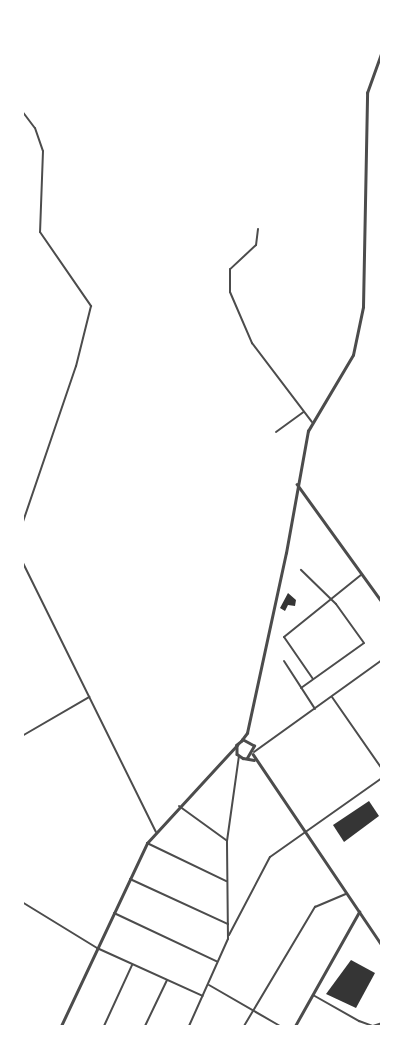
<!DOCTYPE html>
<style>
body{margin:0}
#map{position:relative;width:404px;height:1049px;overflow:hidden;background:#fff;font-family:"PT Serif",serif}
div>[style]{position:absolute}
.building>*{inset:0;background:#353535}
.minor>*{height:2px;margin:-1px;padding:0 1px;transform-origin:1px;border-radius:1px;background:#4c4c4c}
.tertiary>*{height:2.5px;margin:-1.25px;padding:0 1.25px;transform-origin:1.25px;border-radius:1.25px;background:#4c4c4c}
span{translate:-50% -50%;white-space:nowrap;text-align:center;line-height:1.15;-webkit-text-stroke:5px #fff;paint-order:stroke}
.frame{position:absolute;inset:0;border:24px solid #fff;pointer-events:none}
</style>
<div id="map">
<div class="building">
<i style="clip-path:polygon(288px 593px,296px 600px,295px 606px,288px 605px,285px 611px,280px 608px)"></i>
<i style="clip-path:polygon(369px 801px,379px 816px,344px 842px,333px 825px)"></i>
<i style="clip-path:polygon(351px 960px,375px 973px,356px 1008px,326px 994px)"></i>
</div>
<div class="minor">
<i style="left:22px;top:111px;width:21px;rotate:53deg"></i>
<i style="left:35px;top:128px;width:24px;rotate:71deg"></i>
<i style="left:43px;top:151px;width:81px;rotate:92.1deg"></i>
<i style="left:40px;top:232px;width:90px;rotate:55.4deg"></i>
<i style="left:91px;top:306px;width:62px;rotate:104deg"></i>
<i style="left:76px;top:366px;width:168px;rotate:108.8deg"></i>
<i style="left:258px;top:229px;width:16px;rotate:97deg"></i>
<i style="left:256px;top:245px;width:35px;rotate:137deg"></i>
<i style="left:230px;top:269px;width:23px;rotate:90deg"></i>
<i style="left:230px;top:292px;width:56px;rotate:66.7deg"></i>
<i style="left:252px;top:343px;width:99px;rotate:52.8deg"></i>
<i style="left:276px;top:432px;width:34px;rotate:-36deg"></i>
<i style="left:22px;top:561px;width:302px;rotate:63.7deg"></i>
<i style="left:284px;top:661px;width:57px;rotate:57.1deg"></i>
<i style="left:313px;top:679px;width:51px;rotate:-124.6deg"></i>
<i style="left:284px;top:637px;width:100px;rotate:-38.9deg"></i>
<i style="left:301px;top:688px;width:77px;rotate:-35.5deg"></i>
<i style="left:364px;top:643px;width:48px;rotate:-125.7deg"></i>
<i style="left:336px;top:604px;width:49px;rotate:-135.8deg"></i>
<i style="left:332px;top:697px;width:88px;rotate:55.2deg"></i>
<i style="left:22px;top:736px;width:78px;rotate:-30.2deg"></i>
<i style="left:254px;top:752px;width:158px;rotate:-35.7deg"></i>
<i style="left:179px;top:806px;width:58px;rotate:35.9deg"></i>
<i style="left:147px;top:843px;width:88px;rotate:25.7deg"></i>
<i style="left:130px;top:879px;width:108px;rotate:24.7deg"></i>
<i style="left:22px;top:902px;width:88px;rotate:31.5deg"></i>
<i style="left:97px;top:948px;width:116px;rotate:24.4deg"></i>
<i style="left:114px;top:913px;width:113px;rotate:25.2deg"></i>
<i style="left:229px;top:935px;width:88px;rotate:-62.3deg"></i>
<i style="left:270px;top:857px;width:137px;rotate:-35.2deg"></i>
<i style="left:209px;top:985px;width:82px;rotate:30deg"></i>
<i style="left:313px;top:995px;width:53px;rotate:29.5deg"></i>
<i style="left:359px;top:1021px;width:15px;rotate:20deg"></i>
<i style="left:373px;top:1026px;width:9px;rotate:-18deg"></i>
<i style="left:104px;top:1026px;width:67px;rotate:-65.3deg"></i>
<i style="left:145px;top:1026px;width:51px;rotate:-64.4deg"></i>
<i style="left:189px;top:1026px;width:95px;rotate:-65.9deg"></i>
<i style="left:228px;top:939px;width:98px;rotate:-90.6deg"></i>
<i style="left:227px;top:841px;width:86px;rotate:-82deg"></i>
<i style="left:244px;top:1026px;width:139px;rotate:-59.2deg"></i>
<i style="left:315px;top:907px;width:34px;rotate:-23deg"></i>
</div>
<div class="tertiary">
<i style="left:297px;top:484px;width:145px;rotate:54.2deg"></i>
<i style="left:241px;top:741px;width:10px;rotate:-53deg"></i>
<i style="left:247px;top:733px;width:184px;rotate:-77.8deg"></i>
<i style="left:286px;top:553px;width:124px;rotate:-79.8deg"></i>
<i style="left:308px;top:431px;width:88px;rotate:-59.4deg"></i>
<i style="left:353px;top:355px;width:49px;rotate:-78.2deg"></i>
<i style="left:363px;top:307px;width:214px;rotate:-88.9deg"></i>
<i style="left:367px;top:93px;width:45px;rotate:-70.3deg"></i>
<i style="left:253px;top:754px;width:230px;rotate:56deg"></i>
<i style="left:247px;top:758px;width:14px;rotate:-60deg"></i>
<i style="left:254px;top:746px;width:13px;rotate:-151deg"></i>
<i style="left:243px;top:740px;width:8px;rotate:140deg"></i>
<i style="left:237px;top:745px;width:9px;rotate:90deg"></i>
<i style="left:237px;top:754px;width:7px;rotate:34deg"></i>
<i style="left:243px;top:758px;width:11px;rotate:10deg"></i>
<i style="left:61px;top:1026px;width:202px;rotate:-64.8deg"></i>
<i style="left:147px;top:843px;width:133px;rotate:-47.4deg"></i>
<i style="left:295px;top:1026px;width:131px;rotate:-60.7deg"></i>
</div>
<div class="frame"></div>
</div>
